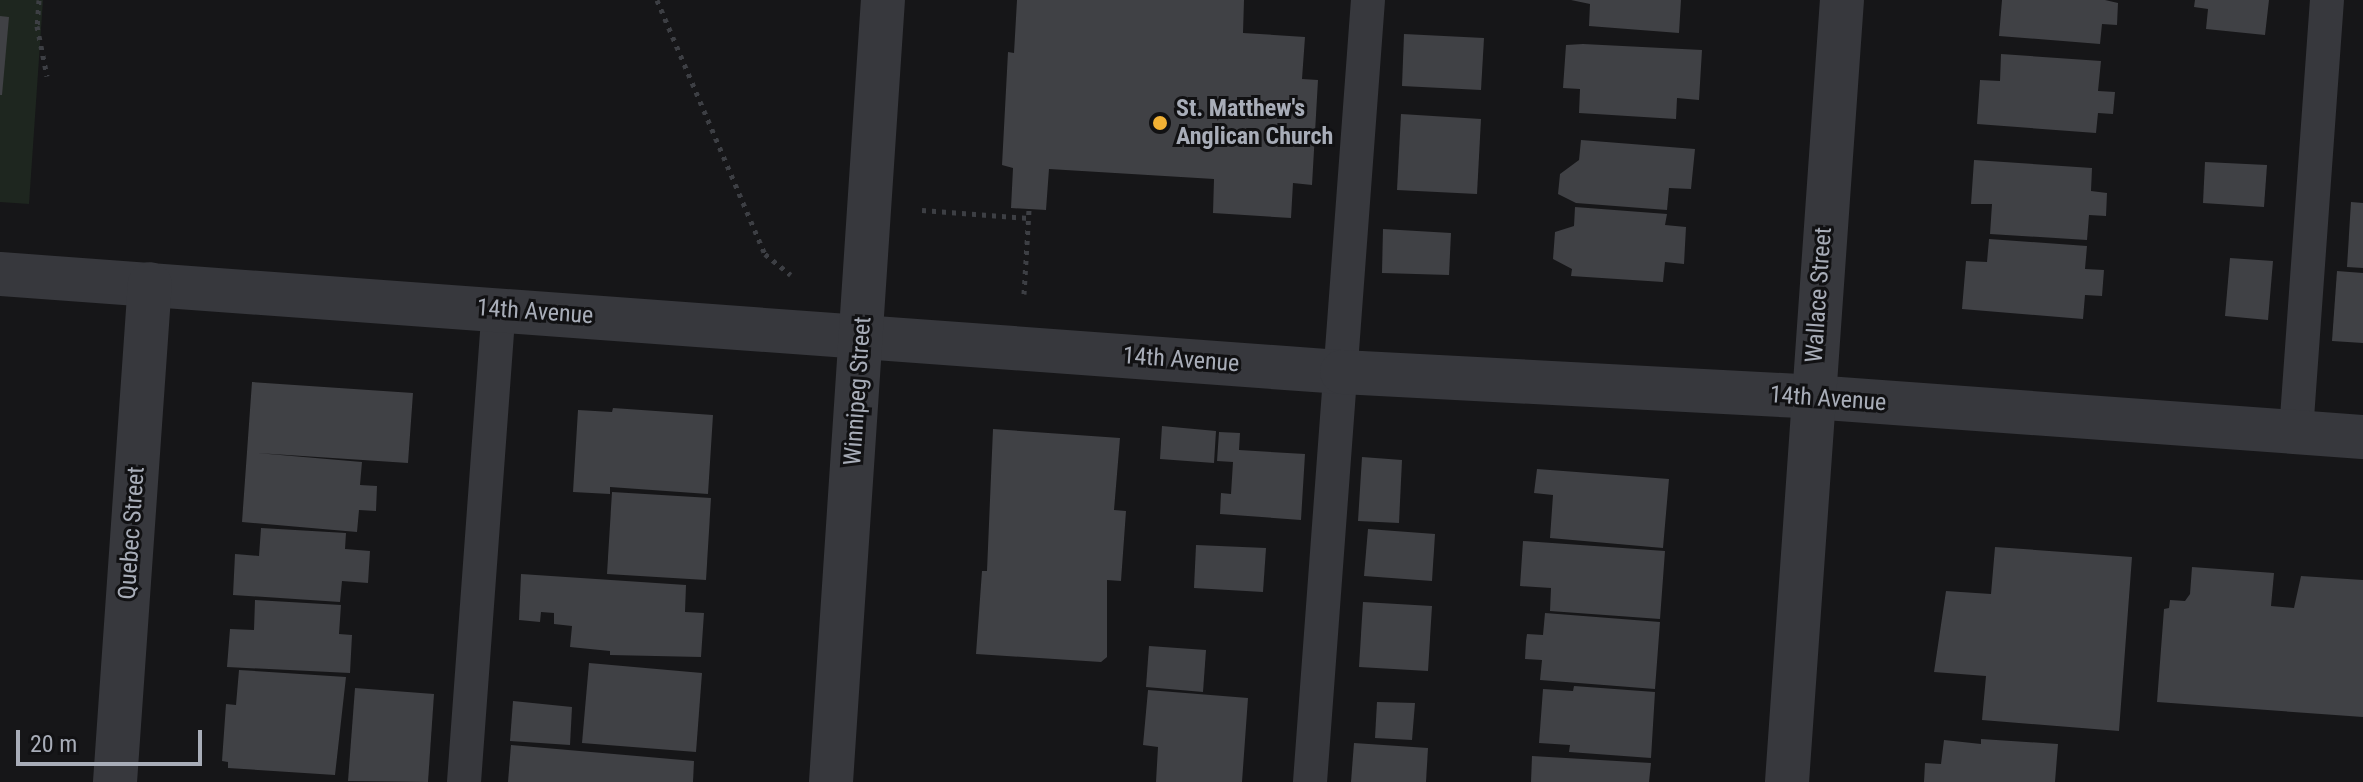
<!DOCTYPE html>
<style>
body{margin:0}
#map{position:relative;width:2363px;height:782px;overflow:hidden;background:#161618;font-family:"Roboto Condensed",sans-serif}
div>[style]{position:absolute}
.green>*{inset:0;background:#1e261f}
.building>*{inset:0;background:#404145}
.path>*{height:5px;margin-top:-2.5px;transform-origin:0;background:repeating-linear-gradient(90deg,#3d3f44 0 4px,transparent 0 10px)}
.service>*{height:34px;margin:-17px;padding:0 17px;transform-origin:17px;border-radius:17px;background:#37383d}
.minor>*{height:44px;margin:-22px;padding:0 22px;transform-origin:22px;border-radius:22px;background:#37383d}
.tertiary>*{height:44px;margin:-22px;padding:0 22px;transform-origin:22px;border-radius:22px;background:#37383d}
.dots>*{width:22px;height:22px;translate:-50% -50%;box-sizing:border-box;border:4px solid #111113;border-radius:50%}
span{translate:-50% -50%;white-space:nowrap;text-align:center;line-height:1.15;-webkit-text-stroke:6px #111113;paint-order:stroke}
.poi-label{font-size:24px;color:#a8adb8;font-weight:700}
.left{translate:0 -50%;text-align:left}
.street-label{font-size:24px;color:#a8adb8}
.scale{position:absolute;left:16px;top:730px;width:186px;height:36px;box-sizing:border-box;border:4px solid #a8adb8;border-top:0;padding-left:10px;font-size:24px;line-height:28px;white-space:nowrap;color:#a8adb8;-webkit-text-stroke:6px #111113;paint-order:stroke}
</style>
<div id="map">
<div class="green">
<i style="clip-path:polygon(0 0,43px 0,29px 204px,0 202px)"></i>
</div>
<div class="building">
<i style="clip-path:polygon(1017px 0,1244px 0,1243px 33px,1305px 37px,1302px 79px,1318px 80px,1312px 185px,1293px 183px,1291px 218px,1213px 213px,1214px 179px,1049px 169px,1046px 210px,1011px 208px,1013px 168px,1002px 165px,1008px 52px,1014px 53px)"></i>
<i style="clip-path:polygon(1571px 0,1681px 0,1679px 33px,1589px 26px,1590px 4px)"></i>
<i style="clip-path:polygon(2002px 0,2105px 0,2118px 3px,2117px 25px,2102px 24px,2100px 44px,1999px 36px)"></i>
<i style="clip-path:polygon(2195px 0,2269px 0,2265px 35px,2206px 29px,2208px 9px,2194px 7px)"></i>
<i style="clip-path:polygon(0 16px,9px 17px,2px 95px,0 95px)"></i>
<i style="clip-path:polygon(1404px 34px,1484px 38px,1481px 90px,1402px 86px)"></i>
<i style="clip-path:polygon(1583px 44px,1702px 50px,1699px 100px,1677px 98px,1676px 119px,1579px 113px,1580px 89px,1563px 88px,1566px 45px)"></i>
<i style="clip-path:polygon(2001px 54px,2101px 61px,2098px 91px,2115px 92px,2113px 114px,2098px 113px,2096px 133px,1977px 124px,1980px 80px,2000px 81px)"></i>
<i style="clip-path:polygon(1401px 114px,1481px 119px,1477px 194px,1397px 190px)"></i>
<i style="clip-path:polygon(1581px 140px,1695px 149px,1691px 189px,1669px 188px,1667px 210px,1576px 203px,1558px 194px,1560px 174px,1579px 160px)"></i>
<i style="clip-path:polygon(1974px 160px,2092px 168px,2091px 191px,2107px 193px,2106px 216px,2089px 215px,2087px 240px,1990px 234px,1992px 204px,1971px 204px)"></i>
<i style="clip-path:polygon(2205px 162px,2267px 165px,2264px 207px,2203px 203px)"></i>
<i style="clip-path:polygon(2351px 202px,2363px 203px,2363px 268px,2347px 267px)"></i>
<i style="clip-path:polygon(1575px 207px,1667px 214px,1665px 225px,1686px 227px,1684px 264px,1665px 262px,1663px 282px,1571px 276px,1572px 269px,1553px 259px,1555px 232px,1574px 226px)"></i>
<i style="clip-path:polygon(1383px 229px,1451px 233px,1449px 275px,1382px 273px)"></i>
<i style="clip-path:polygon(1989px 239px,2087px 246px,2085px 269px,2104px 270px,2102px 296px,2085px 295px,2083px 319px,1962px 309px,1966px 261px,1987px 262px)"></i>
<i style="clip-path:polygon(2230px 258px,2273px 261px,2268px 320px,2225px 316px)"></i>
<i style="clip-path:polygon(2337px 271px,2363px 273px,2363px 343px,2332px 341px)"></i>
<i style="clip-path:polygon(252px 382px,413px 393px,408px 463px,257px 453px,362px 462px,360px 485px,377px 486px,376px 511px,359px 510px,357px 532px,242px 522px)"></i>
<i style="clip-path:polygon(613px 408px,713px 415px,708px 494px,610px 487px,610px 494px,573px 492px,578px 410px,612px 412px)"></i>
<i style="clip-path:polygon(1162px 426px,1216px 431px,1214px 463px,1160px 459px)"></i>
<i style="clip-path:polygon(993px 429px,1120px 438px,1114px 510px,1126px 511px,1121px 581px,1107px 580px,1107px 657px,1101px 662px,976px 654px,982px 571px,987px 571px)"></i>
<i style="clip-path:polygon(1219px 432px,1240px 433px,1239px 450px,1305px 454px,1301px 520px,1220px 514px,1221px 493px,1231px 494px,1233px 462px,1217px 461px)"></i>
<i style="clip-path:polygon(1362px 457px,1402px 460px,1399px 523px,1358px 521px)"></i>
<i style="clip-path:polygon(1537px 469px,1669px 479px,1663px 548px,1550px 538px,1553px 495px,1534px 493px)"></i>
<i style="clip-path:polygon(612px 492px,711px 498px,706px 580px,607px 574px)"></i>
<i style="clip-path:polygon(261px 528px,346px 533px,345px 549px,370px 551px,368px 583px,342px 581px,340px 602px,233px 595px,235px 554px,259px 556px)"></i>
<i style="clip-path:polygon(1368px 529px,1435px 534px,1432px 581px,1364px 576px)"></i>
<i style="clip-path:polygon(1523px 541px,1665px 551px,1660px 619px,1550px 611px,1551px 588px,1520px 586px)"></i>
<i style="clip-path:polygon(1196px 545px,1266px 548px,1263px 592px,1194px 588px)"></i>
<i style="clip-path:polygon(1995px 547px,2132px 557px,2119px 731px,1982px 720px,1986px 676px,1934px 672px,1946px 591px,1991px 594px)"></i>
<i style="clip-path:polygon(2192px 567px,2274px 573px,2271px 606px,2294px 608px,2301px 576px,2363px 580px,2363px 717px,2157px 702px,2164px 609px,2169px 608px,2170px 600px,2185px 601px,2190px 594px)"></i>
<i style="clip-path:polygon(521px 574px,686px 585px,685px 612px,704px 613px,701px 657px,610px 655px,610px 651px,570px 647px,572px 626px,554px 624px,554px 613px,541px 612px,540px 622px,519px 620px)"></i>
<i style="clip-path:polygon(255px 600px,341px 605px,339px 634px,352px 635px,350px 673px,227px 667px,230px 629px,254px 630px)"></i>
<i style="clip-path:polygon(1363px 602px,1432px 606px,1428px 671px,1359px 667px)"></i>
<i style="clip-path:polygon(1545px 613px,1660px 622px,1655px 689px,1540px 680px,1542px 660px,1525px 659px,1526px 641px,1527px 634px,1543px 635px)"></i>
<i style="clip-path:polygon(1149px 646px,1206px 650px,1203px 692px,1146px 687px)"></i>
<i style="clip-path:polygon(589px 663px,702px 673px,696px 752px,582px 743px)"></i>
<i style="clip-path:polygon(239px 670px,346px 677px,335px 775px,228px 768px,228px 762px,222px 761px,226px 704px,236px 705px)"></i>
<i style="clip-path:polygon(1574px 686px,1655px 692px,1651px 758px,1569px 752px,1570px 745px,1539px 743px,1543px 689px,1573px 691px)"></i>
<i style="clip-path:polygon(355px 688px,434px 694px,428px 782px,348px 781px)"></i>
<i style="clip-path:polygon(1148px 690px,1248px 698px,1242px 782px,1156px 782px,1158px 747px,1143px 745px)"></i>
<i style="clip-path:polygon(513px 701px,572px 707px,570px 745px,510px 741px)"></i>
<i style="clip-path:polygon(1377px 702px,1415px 703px,1412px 740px,1375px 738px)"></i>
<i style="clip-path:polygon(1981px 739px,2058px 744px,2055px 782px,1924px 782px,1925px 763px,1941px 764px,1944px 740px,1981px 744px)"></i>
<i style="clip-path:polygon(1354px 743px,1428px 748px,1426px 782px,1351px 782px)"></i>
<i style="clip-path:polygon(511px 745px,694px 761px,693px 782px,508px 782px)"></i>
<i style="clip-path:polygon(1532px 756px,1651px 763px,1649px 782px,1531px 782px)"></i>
</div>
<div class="path">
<i style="left:39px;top:0;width:26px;rotate:94deg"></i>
<i style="left:37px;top:26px;width:51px;rotate:78.7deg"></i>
<i style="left:657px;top:0;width:276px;rotate:67deg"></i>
<i style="left:765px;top:254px;width:33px;rotate:39deg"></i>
<i style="left:922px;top:210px;width:107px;rotate:4.3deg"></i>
<i style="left:1024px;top:294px;width:84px;rotate:-86.6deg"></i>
</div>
<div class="service">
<i style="left:2296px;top:432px;width:433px;rotate:-85.9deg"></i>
<i style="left:464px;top:782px;width:473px;rotate:-85.8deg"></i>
<i style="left:1310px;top:782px;width:784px;rotate:-85.76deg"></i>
</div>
<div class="minor">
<i style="left:0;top:274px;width:1346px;rotate:4.18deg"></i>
<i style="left:1342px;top:372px;width:471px;rotate:3deg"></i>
<i style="left:1812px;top:397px;width:552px;rotate:4.15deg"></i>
<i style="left:115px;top:782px;width:499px;rotate:-86deg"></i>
<i style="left:1787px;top:782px;width:784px;rotate:-85.98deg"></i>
</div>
<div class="tertiary">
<i style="left:831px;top:782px;width:784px;rotate:-86.2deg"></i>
</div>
<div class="dots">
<i style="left:1160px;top:123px;background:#f2b134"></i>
</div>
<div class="poi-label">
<span class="left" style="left:1176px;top:123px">St. Matthew's<br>Anglican Church</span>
</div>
<div class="street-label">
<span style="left:1819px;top:295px;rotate:-86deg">Wallace Street</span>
<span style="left:535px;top:312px;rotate:4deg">14th Avenue</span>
<span style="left:1181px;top:360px;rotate:4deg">14th Avenue</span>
<span style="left:858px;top:391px;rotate:-86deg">Winnipeg Street</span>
<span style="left:1828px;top:399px;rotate:4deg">14th Avenue</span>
<span style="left:132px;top:533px;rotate:-86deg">Quebec Street</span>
</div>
<div class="scale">20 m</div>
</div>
